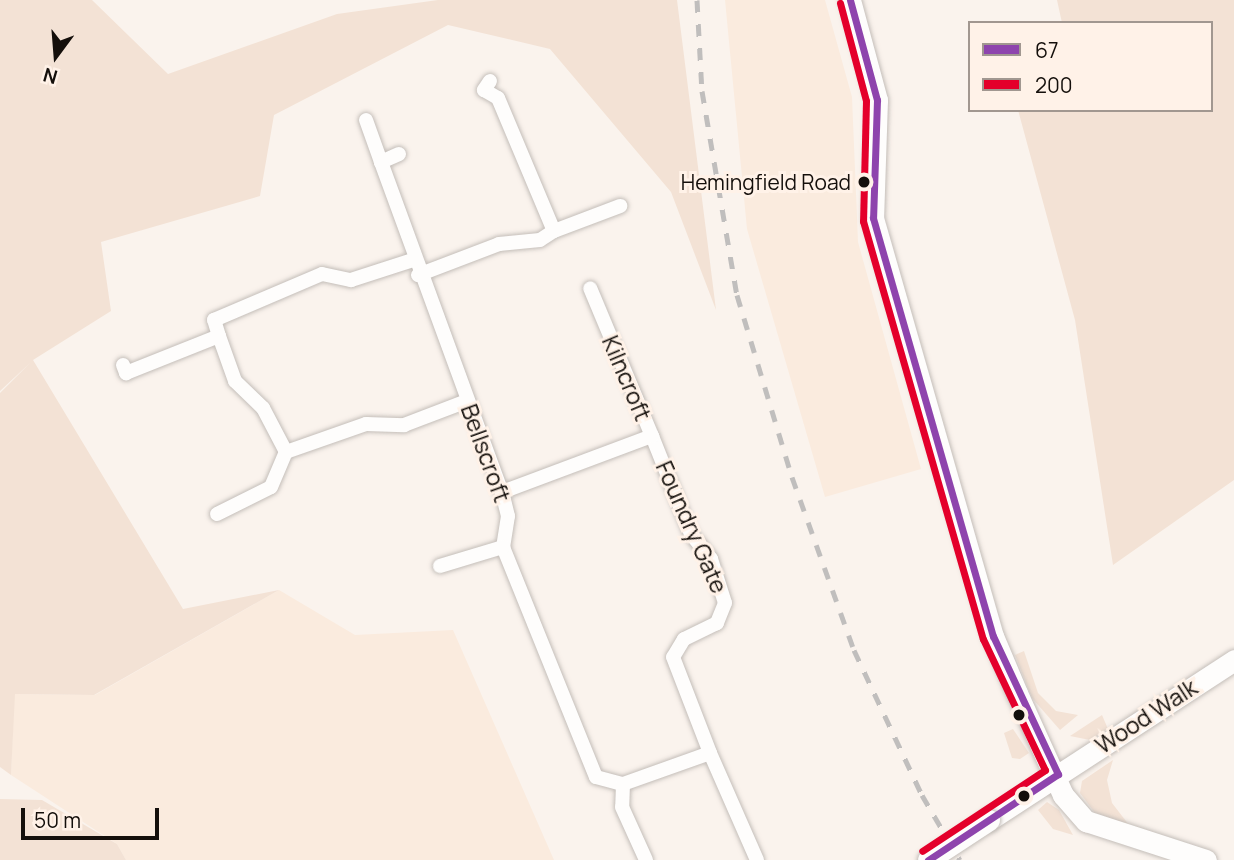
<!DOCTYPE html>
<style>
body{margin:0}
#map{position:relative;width:1234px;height:860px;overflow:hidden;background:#faf3ed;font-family:Manrope,sans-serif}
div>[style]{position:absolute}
.built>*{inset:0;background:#faebde}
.green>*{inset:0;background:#f3e2d5}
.roads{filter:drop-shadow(0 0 2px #c4beb9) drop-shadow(0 0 2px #c4beb9)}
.street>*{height:14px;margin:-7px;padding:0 7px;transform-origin:7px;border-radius:7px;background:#fefdfc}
.secondary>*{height:21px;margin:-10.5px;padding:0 10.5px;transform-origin:10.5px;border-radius:10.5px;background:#fefdfc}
.rail>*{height:5px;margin-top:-2.5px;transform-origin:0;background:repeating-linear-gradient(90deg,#c0bebd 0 12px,transparent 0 24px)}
.bridges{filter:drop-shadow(0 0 2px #c4beb9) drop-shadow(0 0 2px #c4beb9)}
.secondary-bridge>*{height:21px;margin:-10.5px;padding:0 10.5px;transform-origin:10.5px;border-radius:10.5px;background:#fefdfc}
.bus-1>*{height:7px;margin:-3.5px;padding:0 3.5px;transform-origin:3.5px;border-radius:3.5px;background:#8e44ad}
.bus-2>*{height:7px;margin:-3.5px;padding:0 3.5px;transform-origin:3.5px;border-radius:3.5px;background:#e4002b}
.dots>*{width:19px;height:19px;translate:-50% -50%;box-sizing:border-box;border:4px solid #fff2e8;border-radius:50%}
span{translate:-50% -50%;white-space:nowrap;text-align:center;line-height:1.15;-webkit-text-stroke:6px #fff2e8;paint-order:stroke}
.bus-label{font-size:21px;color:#140f0b}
.right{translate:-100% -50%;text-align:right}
.street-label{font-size:23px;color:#140f0b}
.legend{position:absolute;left:968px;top:21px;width:245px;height:91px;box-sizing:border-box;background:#fff2e8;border:2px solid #a19790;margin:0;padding:9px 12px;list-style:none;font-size:21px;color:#140f0b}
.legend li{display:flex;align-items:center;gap:14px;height:35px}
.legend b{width:35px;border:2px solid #a19790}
.north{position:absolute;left:21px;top:21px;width:70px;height:70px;-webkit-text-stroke:5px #fff2e8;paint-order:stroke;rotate:196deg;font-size:19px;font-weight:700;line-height:28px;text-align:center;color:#140f0b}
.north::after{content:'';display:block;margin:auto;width:24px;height:32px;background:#140f0b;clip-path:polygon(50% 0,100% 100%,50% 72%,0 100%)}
.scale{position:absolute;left:21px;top:808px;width:138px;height:32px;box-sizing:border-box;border:4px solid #140f0b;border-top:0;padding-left:9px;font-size:21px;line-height:24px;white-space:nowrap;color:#140f0b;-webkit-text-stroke:5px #fff2e8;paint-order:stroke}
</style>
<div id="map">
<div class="built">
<i style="clip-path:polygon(725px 0,825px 0,852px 97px,858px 242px,921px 469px,825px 497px,747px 229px)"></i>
<i style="clip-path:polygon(279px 590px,355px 635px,453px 630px,554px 860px,126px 860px,117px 844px,11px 775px,14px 694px,95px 695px)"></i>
</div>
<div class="green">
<i style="clip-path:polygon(0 0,92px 0,168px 74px,337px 14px,438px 0,677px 0,716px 310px,671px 192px,550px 49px,448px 25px,274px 115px,260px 196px,101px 242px,111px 311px,33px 360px,183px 609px,279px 590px,94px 695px,15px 694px,11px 775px,0 767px,0 393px,30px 363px,0 391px)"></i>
<i style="clip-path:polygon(1057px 0,1234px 0,1234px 480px,1113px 565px,1075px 320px,1018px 110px,1211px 110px,1211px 23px,1062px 23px)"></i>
<i style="clip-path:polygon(1024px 651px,1038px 693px,1056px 711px,1078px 715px,1060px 730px,1032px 698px,1015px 655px)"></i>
<i style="clip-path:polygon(1102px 715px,1108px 729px,1090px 740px,1070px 736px)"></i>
<i style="clip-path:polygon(1013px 729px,1029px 753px,1020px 759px,1012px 758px,1004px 733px)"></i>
<i style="clip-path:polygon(1113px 760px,1107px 780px,1112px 803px,1129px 825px,1095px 813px,1080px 793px,1082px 781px)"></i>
<i style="clip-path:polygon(0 799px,42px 800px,117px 844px,126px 860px,0 860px)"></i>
<i style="clip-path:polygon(1047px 802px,1059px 810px,1073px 835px,1053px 829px,1038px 810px)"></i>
</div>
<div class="roads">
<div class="street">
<i style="left:490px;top:81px;width:11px;rotate:124deg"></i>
<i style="left:484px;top:90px;width:16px;rotate:30deg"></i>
<i style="left:498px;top:98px;width:144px;rotate:67.2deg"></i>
<i style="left:554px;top:231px;width:71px;rotate:-20.7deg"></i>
<i style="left:366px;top:120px;width:45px;rotate:70.3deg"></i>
<i style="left:399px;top:154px;width:20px;rotate:156deg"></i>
<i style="left:381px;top:162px;width:351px;rotate:69.9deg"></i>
<i style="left:502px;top:492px;width:25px;rotate:76deg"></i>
<i style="left:508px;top:516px;width:31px;rotate:99deg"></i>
<i style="left:503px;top:547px;width:248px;rotate:68deg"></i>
<i style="left:596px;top:777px;width:28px;rotate:15deg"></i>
<i style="left:418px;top:275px;width:87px;rotate:-20.9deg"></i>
<i style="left:499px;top:244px;width:41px;rotate:-5.6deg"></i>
<i style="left:540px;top:240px;width:17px;rotate:-33deg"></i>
<i style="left:219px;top:336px;width:17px;rotate:-107deg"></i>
<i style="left:214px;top:320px;width:117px;rotate:-23.1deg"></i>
<i style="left:322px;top:274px;width:30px;rotate:12deg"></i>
<i style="left:351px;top:280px;width:65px;rotate:-17.9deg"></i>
<i style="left:123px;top:365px;width:9px;rotate:69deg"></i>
<i style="left:126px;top:373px;width:100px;rotate:-21.7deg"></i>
<i style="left:219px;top:336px;width:48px;rotate:70.4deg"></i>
<i style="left:235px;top:381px;width:39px;rotate:44deg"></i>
<i style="left:263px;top:408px;width:50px;rotate:62.4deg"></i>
<i style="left:652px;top:436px;width:105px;rotate:68.3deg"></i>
<i style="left:691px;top:534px;width:32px;rotate:51deg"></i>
<i style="left:711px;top:559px;width:46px;rotate:72.3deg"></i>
<i style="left:725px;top:603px;width:22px;rotate:112deg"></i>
<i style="left:717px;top:623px;width:37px;rotate:154deg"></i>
<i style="left:684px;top:639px;width:21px;rotate:121deg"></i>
<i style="left:673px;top:657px;width:103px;rotate:68.9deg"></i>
<i style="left:286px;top:452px;width:85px;rotate:-19.3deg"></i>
<i style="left:366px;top:424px;width:38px;rotate:2deg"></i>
<i style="left:404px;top:425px;width:67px;rotate:-20.9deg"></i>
<i style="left:502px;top:492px;width:160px;rotate:-20.5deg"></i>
<i style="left:652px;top:436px;width:160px;rotate:-112.7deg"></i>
<i style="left:217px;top:514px;width:60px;rotate:-26.6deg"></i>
<i style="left:271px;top:487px;width:38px;rotate:-67deg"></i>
<i style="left:440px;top:566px;width:66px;rotate:-16.8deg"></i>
<i style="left:623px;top:784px;width:92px;rotate:-19.6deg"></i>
<i style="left:710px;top:753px;width:117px;rotate:66.3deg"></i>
<i style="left:623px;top:784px;width:23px;rotate:92deg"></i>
<i style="left:622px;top:807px;width:58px;rotate:65.6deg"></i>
</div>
<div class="secondary">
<i style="left:850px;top:0;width:104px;rotate:74.9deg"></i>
<i style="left:877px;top:100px;width:118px;rotate:91.9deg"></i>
<i style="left:873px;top:218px;width:435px;rotate:74deg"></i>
<i style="left:993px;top:636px;width:62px;rotate:67.2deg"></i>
<i style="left:1017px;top:693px;width:112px;rotate:65.7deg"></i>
<i style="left:1063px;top:795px;width:35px;rotate:49deg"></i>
<i style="left:1086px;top:821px;width:126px;rotate:18deg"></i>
<i style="left:989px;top:820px;width:293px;rotate:-33.1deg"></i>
</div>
</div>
<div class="rail">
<i style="left:697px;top:0;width:91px;rotate:86.9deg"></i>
<i style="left:702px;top:91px;width:207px;rotate:80.3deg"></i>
<i style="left:737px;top:295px;width:190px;rotate:73.2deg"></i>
<i style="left:792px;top:477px;width:184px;rotate:70.3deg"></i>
<i style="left:854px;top:650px;width:160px;rotate:64.9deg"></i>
<i style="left:922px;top:795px;width:75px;rotate:59.7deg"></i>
</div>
<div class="bridges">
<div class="secondary-bridge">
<i style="left:928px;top:860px;width:73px;rotate:-33.3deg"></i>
</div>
</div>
<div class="bus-1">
<i style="left:850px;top:0;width:104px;rotate:74.9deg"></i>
<i style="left:877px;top:100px;width:118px;rotate:91.9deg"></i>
<i style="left:873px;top:218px;width:435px;rotate:74deg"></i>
<i style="left:993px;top:636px;width:153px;rotate:64.8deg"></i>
<i style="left:1058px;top:774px;width:156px;rotate:146.5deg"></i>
</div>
<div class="bus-2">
<i style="left:840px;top:3px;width:101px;rotate:75.1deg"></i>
<i style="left:866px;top:101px;width:120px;rotate:91.4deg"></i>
<i style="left:863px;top:221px;width:435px;rotate:74deg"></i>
<i style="left:983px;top:639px;width:145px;rotate:64.7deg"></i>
<i style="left:1045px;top:770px;width:147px;rotate:146.6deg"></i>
</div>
<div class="dots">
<i style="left:864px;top:182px;background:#140f0b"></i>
<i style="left:1019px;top:715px;background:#140f0b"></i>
<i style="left:1024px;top:796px;background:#140f0b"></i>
</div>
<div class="bus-label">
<span class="right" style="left:851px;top:182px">Hemingfield Road</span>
</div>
<div class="street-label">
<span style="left:627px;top:378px;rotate:67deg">Kilncroft</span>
<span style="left:486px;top:453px;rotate:70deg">Bellscroft</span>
<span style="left:692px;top:527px;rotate:66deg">Foundry Gate</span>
<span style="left:1146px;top:716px;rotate:-33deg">Wood Walk</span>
</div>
<ul class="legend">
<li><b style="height:9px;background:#8e44ad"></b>67</li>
<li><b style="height:9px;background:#e4002b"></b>200</li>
</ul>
<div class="north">N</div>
<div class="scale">50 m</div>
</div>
